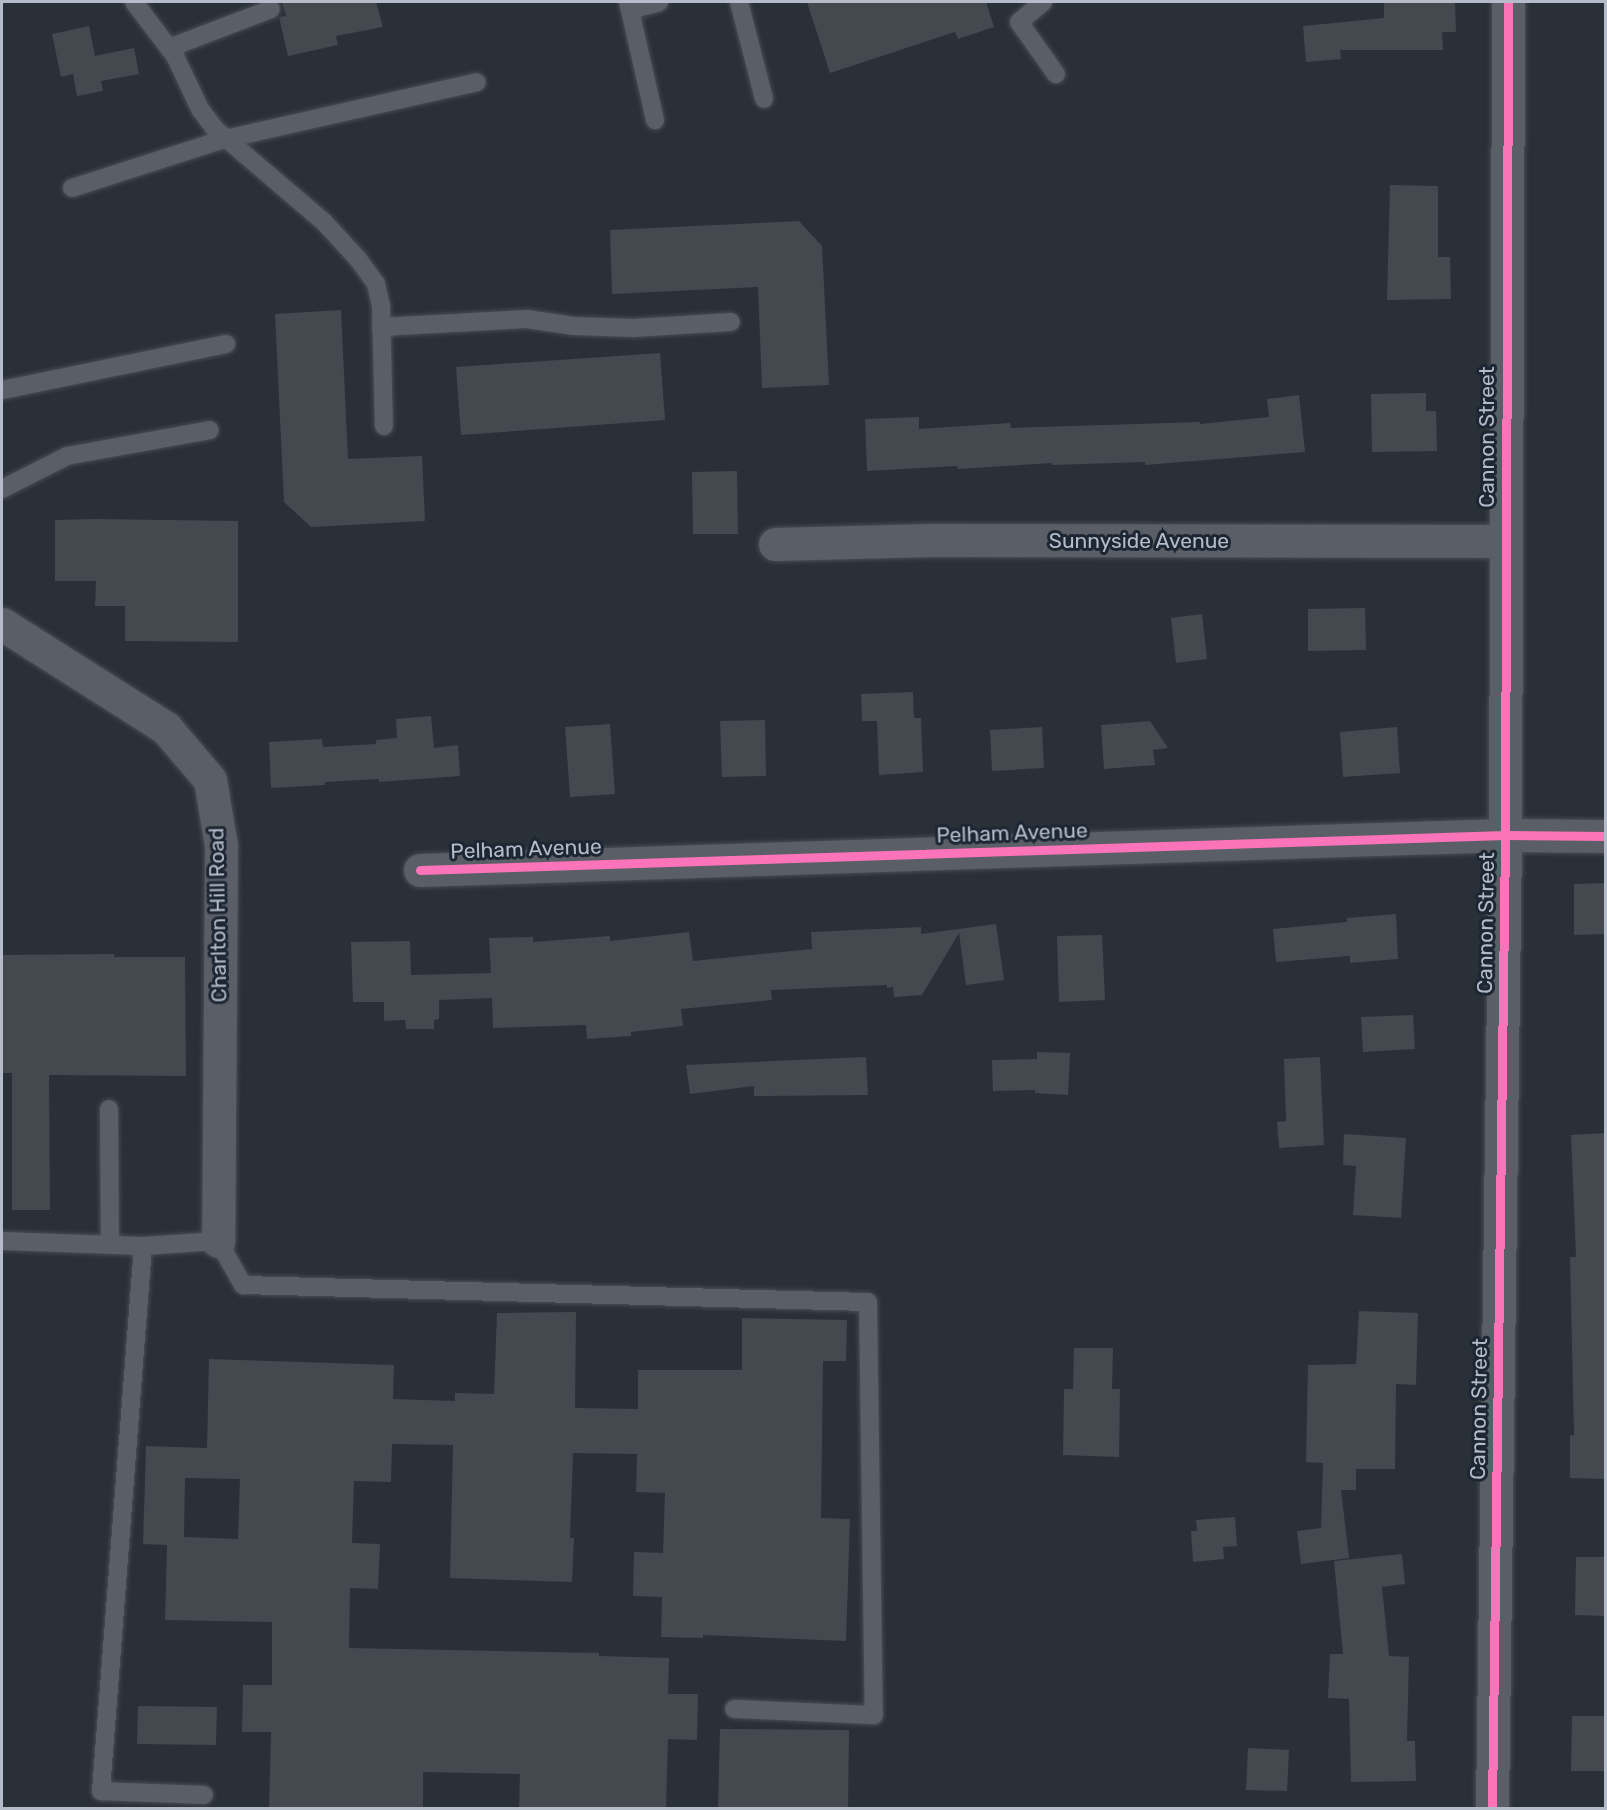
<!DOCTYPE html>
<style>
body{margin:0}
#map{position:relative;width:1607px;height:1810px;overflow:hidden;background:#2a3038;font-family:Rubik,sans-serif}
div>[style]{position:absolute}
.building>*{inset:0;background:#444950}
.roads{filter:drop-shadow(0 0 2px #484c53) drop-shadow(0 0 2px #484c53)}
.service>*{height:18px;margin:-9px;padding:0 9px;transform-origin:9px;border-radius:9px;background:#5a5e66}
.minor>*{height:33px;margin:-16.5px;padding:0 16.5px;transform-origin:16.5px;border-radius:16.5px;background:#5a5e66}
.cycleway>*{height:9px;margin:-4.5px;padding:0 4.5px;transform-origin:4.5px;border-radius:4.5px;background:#fb73b8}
span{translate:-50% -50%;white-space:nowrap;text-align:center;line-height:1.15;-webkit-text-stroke:6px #1d2633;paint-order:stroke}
.street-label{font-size:21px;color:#b4bcc9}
.frame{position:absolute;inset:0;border:3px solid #b4bcc9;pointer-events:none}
</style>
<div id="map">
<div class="building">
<i style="clip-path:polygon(282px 2px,376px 2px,383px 27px,336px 36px,338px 45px,288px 56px,279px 17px,286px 16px)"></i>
<i style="clip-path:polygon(807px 2px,986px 2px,994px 27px,958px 39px,955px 32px,830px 73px)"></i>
<i style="clip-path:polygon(1384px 2px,1455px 2px,1456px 32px,1442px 32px,1443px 50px,1340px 50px,1341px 59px,1306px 62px,1303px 26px,1384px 18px)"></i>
<i style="clip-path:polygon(89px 26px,95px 56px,134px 48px,139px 74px,101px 81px,103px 91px,77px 96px,73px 74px,61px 77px,52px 34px)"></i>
<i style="clip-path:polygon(1390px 185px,1438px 186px,1438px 257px,1450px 257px,1451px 299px,1387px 300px)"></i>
<i style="clip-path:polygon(799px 221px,822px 246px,829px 385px,762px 388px,758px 287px,612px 294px,610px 230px)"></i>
<i style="clip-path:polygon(341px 310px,348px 459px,422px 456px,425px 521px,311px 527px,284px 502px,275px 314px)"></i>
<i style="clip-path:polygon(660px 353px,665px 420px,461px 435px,456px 367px)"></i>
<i style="clip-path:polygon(1426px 393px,1426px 411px,1436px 411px,1437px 451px,1372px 452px,1371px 394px)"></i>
<i style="clip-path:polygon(1299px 395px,1305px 452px,1145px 465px,1145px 462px,1052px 465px,1052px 463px,958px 469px,957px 466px,867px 471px,865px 419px,919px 417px,919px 429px,1010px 423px,1011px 428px,1200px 422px,1200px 424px,1269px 417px,1267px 399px)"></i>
<i style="clip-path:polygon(737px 471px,738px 534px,693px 534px,692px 472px)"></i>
<i style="clip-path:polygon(95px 519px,238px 521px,238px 642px,125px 641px,125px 606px,95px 606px,96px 581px,55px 581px,55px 520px)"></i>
<i style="clip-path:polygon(1365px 608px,1366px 650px,1308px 651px,1308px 609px)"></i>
<i style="clip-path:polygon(1202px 614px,1207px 659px,1176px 663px,1171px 618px)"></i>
<i style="clip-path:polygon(913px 692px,914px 718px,921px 718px,923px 772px,879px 775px,877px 721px,862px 721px,861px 694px)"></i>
<i style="clip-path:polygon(431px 716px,434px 748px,458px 745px,460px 776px,379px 782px,379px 779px,325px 782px,325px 785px,271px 788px,269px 742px,322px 739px,323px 747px,376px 744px,376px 740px,397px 738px,396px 719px)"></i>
<i style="clip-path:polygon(765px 720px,766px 776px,722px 777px,720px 721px)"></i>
<i style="clip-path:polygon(1150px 721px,1168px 748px,1153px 750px,1155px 765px,1104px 769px,1101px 725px)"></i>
<i style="clip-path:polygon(610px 724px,615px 794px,570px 797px,565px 727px)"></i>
<i style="clip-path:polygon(1042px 727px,1044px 768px,992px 771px,990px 730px)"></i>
<i style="clip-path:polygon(1397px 727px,1400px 773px,1343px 777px,1340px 732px)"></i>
<i style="clip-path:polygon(1605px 883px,1605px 934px,1574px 935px,1574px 884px)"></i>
<i style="clip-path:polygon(1396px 914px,1398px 959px,1350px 963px,1350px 956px,1276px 962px,1273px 929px,1347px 922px,1347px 918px)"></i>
<i style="clip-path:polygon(996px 924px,1004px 980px,966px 985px,959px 933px,922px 995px,894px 997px,893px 987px,887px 988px,887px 985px,771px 990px,772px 1000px,681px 1009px,683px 1026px,631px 1032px,631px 1036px,587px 1039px,586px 1025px,493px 1028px,492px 998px,439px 1000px,439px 1019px,434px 1020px,434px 1029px,406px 1029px,405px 1020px,384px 1021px,384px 1002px,353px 1002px,351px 942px,410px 941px,411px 975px,491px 973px,489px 938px,533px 937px,533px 942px,610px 936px,610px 941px,689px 932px,693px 961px,812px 949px,811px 932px,921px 927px,921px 934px)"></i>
<i style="clip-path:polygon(1102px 935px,1105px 1000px,1059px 1002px,1057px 936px)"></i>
<i style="clip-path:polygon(114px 954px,114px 957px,185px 957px,186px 1076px,49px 1075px,50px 1210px,12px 1210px,12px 1073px,2px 1073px,2px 955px)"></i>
<i style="clip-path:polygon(1413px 1015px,1415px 1049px,1363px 1052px,1361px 1017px)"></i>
<i style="clip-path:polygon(1037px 1052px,1070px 1053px,1068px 1095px,1035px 1093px,1035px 1090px,993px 1091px,992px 1060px,1037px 1059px)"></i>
<i style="clip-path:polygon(866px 1057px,868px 1095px,754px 1096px,754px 1086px,690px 1094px,686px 1065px)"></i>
<i style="clip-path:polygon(1320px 1057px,1324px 1145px,1279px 1148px,1277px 1122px,1286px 1121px,1284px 1059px)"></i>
<i style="clip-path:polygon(1605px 1133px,1605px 1479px,1570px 1478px,1570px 1435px,1574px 1435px,1570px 1257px,1576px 1257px,1571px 1135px)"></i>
<i style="clip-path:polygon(1344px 1134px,1406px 1138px,1401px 1218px,1353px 1215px,1356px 1166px,1343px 1165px)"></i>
<i style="clip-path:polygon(1359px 1311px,1418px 1313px,1416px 1385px,1396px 1384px,1395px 1469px,1356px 1469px,1356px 1490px,1341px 1490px,1349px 1558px,1301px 1564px,1297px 1531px,1321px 1528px,1323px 1463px,1306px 1462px,1308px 1365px,1356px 1364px)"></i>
<i style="clip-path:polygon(evenodd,576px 1312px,575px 1408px,638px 1409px,638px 1370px,742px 1370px,742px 1318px,847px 1320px,846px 1361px,823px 1361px,821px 1518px,850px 1519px,846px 1641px,703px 1635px,703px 1638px,661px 1637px,662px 1597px,633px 1596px,634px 1552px,663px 1553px,665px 1493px,636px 1492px,637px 1454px,573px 1453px,570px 1538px,574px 1538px,572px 1582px,450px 1578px,453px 1445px,392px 1444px,391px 1482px,354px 1481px,352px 1543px,380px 1544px,378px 1589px,350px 1588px,349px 1648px,599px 1653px,599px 1656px,669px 1658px,668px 1694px,698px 1694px,697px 1740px,668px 1739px,666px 1809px,519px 1809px,520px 1774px,423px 1772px,423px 1809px,269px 1809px,271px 1732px,242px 1732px,243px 1685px,272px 1685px,272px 1622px,165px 1620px,167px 1545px,143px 1544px,146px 1446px,207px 1448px,209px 1359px,394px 1365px,393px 1399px,455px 1401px,455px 1393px,494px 1394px,497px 1313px,576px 1312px,185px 1478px,240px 1479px,238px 1539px,184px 1537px,185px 1478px)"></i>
<i style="clip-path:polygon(1074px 1348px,1113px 1348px,1112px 1389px,1120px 1389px,1119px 1457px,1063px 1455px,1064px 1389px,1073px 1389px)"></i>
<i style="clip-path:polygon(1235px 1517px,1237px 1546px,1223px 1547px,1224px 1559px,1193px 1562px,1191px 1531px,1197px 1531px,1196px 1520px)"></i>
<i style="clip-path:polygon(1402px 1554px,1405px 1584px,1382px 1587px,1389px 1656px,1409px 1657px,1407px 1741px,1415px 1741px,1416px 1781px,1351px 1782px,1349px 1699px,1328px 1698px,1330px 1654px,1343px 1654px,1334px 1561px)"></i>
<i style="clip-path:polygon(1576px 1557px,1605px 1557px,1605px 1616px,1575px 1615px)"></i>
<i style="clip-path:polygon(138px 1706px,217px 1707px,216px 1745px,137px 1744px)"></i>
<i style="clip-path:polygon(1572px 1716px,1605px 1716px,1605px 1771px,1571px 1771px)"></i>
<i style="clip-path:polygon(720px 1729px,849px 1730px,848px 1809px,718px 1809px)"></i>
<i style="clip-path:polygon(1248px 1748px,1289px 1750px,1287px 1791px,1246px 1790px)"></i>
</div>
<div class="roads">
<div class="service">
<i style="left:134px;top:2px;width:68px;rotate:52.8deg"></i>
<i style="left:175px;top:56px;width:59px;rotate:64.7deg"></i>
<i style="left:200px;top:109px;width:25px;rotate:53deg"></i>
<i style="left:215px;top:129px;width:143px;rotate:40.5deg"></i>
<i style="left:324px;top:222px;width:50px;rotate:47.4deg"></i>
<i style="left:358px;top:259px;width:31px;rotate:54deg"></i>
<i style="left:376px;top:284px;width:22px;rotate:77deg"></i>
<i style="left:381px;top:305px;width:121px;rotate:88.6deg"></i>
<i style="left:628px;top:2px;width:8px;rotate:76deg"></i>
<i style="left:630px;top:10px;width:30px;rotate:-15deg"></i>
<i style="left:739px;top:2px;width:100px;rotate:75.5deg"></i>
<i style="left:1043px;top:2px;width:31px;rotate:140deg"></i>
<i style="left:1019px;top:22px;width:64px;rotate:54.6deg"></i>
<i style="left:630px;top:10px;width:113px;rotate:77.2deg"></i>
<i style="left:169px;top:48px;width:109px;rotate:-20.9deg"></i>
<i style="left:72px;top:188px;width:161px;rotate:-17.8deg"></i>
<i style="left:225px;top:139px;width:258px;rotate:-12.7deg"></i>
<i style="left:381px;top:327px;width:146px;rotate:-3.1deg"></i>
<i style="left:527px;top:319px;width:48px;rotate:8.5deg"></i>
<i style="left:574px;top:326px;width:60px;rotate:1.9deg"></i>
<i style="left:634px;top:328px;width:97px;rotate:-3.5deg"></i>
<i style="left:2px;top:390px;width:229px;rotate:-11.6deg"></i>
<i style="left:2px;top:489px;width:73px;rotate:-26.9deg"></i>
<i style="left:67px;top:456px;width:145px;rotate:-10.3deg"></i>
<i style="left:109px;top:1109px;width:135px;rotate:89.6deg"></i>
<i style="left:2px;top:1241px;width:141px;rotate:2deg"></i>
<i style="left:143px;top:1246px;width:75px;rotate:-3.8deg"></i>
<i style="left:218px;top:1241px;width:51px;rotate:60.4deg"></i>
<i style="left:243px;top:1285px;width:625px;rotate:1.56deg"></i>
<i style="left:868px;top:1302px;width:413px;rotate:89.2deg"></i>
<i style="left:874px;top:1715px;width:140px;rotate:-177.5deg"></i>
<i style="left:143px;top:1246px;width:547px;rotate:94.41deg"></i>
<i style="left:101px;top:1791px;width:103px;rotate:2.2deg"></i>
</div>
<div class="minor">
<i style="left:775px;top:544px;width:157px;rotate:-1.5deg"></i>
<i style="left:932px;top:540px;width:572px;rotate:0.1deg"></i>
<i style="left:2px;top:624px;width:194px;rotate:32.4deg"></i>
<i style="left:166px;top:728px;width:68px;rotate:49.8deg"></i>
<i style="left:210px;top:780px;width:67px;rotate:80.5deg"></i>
<i style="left:221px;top:846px;width:395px;rotate:90.4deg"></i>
<i style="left:420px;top:870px;width:1086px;rotate:-1.85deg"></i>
<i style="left:1505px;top:835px;width:101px;rotate:0.6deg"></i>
<i style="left:1492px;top:1808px;width:973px;rotate:-89.23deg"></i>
<i style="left:1505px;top:835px;width:833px;rotate:-89.79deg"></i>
</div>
</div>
<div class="cycleway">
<i style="left:420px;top:870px;width:1086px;rotate:-1.85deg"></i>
<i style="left:1505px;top:835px;width:101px;rotate:0.6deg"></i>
<i style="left:1492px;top:1808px;width:973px;rotate:-89.23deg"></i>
<i style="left:1505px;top:835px;width:833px;rotate:-89.79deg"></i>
</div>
<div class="street-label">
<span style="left:1487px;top:437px;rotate:-90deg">Cannon Street</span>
<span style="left:1139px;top:541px">Sunnyside Avenue</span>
<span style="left:1012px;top:833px;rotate:-2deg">Pelham Avenue</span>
<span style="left:526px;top:849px;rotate:-2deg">Pelham Avenue</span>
<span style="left:218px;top:915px;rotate:-91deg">Charlton Hill Road</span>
<span style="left:1486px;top:923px;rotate:-89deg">Cannon Street</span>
<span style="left:1479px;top:1409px;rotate:-89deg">Cannon Street</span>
</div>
<div class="frame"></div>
</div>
